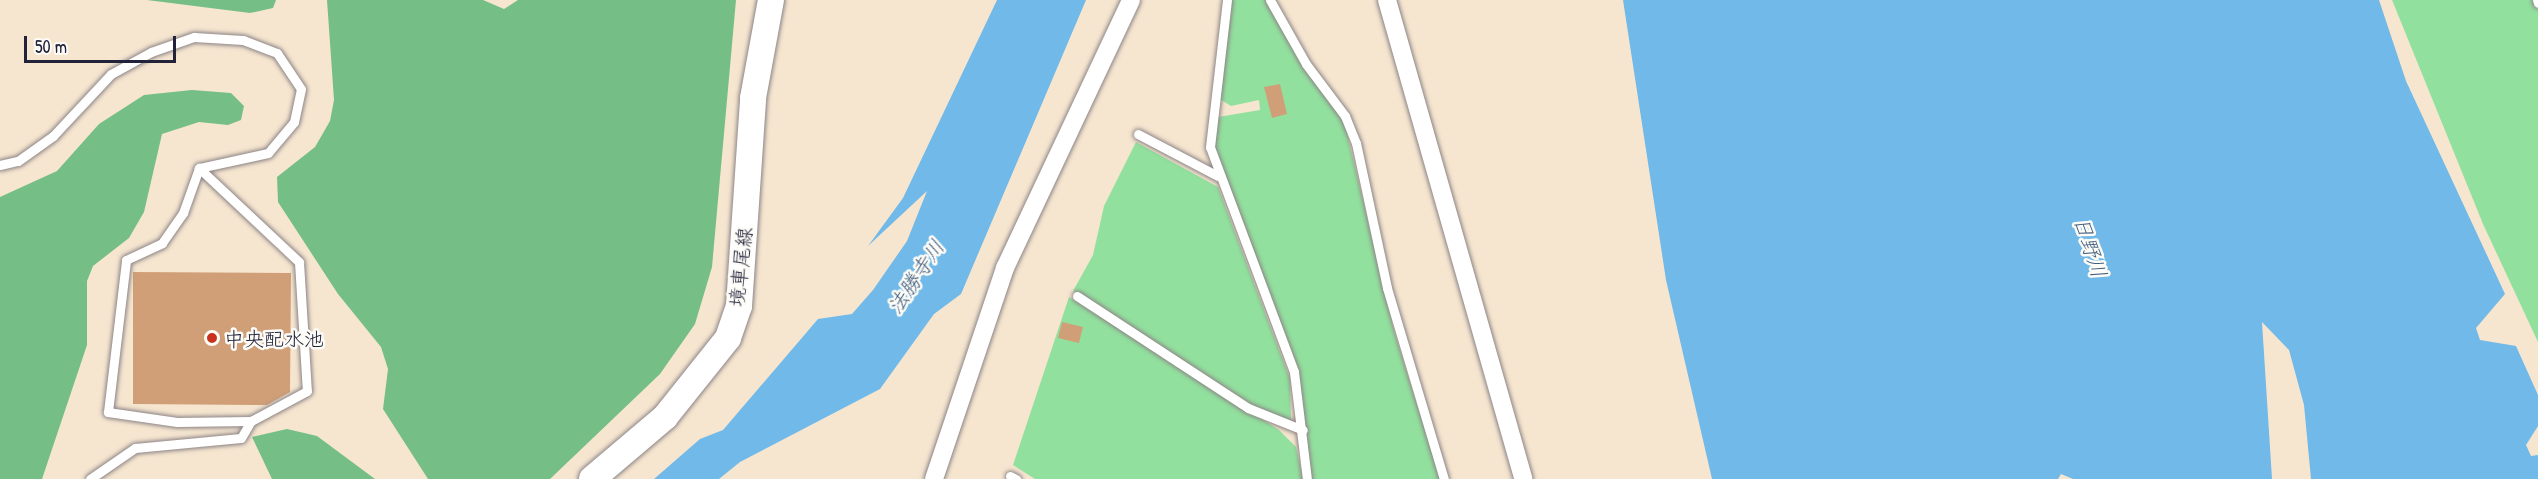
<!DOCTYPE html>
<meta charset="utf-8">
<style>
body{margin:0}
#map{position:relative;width:2538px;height:479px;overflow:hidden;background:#f6e6d0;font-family:"Patrick Hand","Klee One",sans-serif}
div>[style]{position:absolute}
.green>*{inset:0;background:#92e09e}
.forest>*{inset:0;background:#75be85}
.water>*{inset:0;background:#70b9e8}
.building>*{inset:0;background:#d09f77}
.roads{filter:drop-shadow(0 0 2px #8c8486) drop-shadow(0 0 2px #8c8486)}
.lane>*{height:9px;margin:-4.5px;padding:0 4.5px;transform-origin:4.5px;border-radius:4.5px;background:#fff}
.street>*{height:18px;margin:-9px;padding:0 9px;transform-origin:9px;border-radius:9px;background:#fff}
.secondary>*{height:26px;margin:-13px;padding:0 13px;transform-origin:13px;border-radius:13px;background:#fff}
.dots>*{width:16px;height:16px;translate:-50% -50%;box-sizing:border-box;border:3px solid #fdfcf7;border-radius:50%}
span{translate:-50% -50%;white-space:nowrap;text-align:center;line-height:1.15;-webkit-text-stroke:5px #fdfcf7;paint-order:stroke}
.street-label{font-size:20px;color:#22223b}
.poi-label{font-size:20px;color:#22223b}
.left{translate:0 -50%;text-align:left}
.water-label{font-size:21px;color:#415e80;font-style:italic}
.scale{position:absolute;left:24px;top:36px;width:152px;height:27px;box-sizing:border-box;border:3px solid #22223b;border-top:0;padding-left:8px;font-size:18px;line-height:21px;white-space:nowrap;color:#22223b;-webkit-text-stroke:4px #fdfcf7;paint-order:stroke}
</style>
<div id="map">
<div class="green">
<i style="clip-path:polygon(1232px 0,1267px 0,1345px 125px,1394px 331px,1440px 479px,1311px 479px,1299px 380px,1214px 152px,1218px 117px,1260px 110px,1259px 100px,1231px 106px,1218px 98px)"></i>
<i style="clip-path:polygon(2392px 0,2538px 0,2538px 342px,2483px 224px)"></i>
<i style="clip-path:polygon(1136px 142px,1218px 187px,1290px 379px,1291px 420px,1273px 418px,1073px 291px,1093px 255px,1104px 206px)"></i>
<i style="clip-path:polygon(1069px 297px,1279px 430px,1296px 447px,1303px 479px,1035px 479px,1013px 465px)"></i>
</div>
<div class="forest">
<i style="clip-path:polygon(147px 0,276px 0,273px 8px,250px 13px)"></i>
<i style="clip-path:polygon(327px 0,483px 0,504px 9px,518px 0,736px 0,712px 267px,695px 324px,660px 374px,550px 479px,428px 479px,383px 409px,388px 369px,381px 347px,338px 294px,278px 202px,277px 177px,315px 147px,330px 121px,334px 100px)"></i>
<i style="clip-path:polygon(192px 90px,231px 93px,244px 106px,241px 120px,228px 125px,199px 122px,162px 134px,144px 212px,129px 238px,93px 266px,87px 281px,87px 345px,42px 479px,0 479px,0 197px,57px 171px,99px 124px,144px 95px)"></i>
<i style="clip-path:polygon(287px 429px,317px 436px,375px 479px,272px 479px,252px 437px)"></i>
</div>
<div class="water">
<i style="clip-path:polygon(997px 0,1086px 0,961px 294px,934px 314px,880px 389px,740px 462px,719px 479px,654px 479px,700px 439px,723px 430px,818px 319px,852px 314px,873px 290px,907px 241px,927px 191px,868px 246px,903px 198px)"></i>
<i style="clip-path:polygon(1623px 0,2379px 0,2406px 81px,2505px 294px,2476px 328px,2480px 340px,2516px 346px,2538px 395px,2538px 426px,2526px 445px,2531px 456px,2538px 455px,2538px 479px,2311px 479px,2304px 405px,2289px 350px,2262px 322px,2272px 479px,2073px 479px,2061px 474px,2058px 479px,1712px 479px,1666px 280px)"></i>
</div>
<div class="building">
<i style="clip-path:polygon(1280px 84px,1287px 114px,1272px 118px,1264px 87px)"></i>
<i style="clip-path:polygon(133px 272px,291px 273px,290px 392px,267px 405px,133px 404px)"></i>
<i style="clip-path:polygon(1062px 322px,1083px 327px,1079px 343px,1058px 338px)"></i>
</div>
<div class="roads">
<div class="lane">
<i style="left:1227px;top:0;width:148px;rotate:96.6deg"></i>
<i style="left:1210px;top:147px;width:240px;rotate:69.5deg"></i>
<i style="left:1294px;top:372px;width:108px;rotate:83.1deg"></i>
<i style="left:1270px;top:0;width:73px;rotate:60.6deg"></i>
<i style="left:1306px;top:64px;width:65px;rotate:53.1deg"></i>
<i style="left:1345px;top:116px;width:29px;rotate:68deg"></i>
<i style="left:1356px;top:143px;width:148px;rotate:77.9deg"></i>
<i style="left:1387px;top:288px;width:199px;rotate:73.4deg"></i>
<i style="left:2537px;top:0;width:3px;rotate:72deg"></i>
<i style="left:1138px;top:134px;width:90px;rotate:27.7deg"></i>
<i style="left:0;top:165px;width:18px;rotate:-13deg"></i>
<i style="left:18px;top:161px;width:43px;rotate:-35.5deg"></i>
<i style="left:53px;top:136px;width:85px;rotate:-46.9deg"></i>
<i style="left:111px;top:74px;width:46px;rotate:-28.8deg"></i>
<i style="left:151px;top:52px;width:46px;rotate:-19.2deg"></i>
<i style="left:194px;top:37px;width:49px;rotate:3.5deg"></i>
<i style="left:243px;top:40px;width:36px;rotate:21deg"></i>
<i style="left:277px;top:53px;width:43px;rotate:56.3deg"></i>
<i style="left:301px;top:89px;width:34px;rotate:102deg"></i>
<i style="left:294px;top:122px;width:40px;rotate:130deg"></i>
<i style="left:268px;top:153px;width:71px;rotate:167.7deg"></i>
<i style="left:199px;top:168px;width:137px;rotate:43.2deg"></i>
<i style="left:299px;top:262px;width:129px;rotate:86.5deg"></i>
<i style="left:307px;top:391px;width:64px;rotate:151.8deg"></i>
<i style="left:251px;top:421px;width:74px;rotate:179.2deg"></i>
<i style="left:177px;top:422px;width:70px;rotate:-171.8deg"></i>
<i style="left:108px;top:412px;width:153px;rotate:-83.2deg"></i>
<i style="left:126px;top:260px;width:40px;rotate:-25deg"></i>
<i style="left:162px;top:243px;width:37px;rotate:-55deg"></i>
<i style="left:183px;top:213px;width:48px;rotate:-70.4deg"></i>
<i style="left:1077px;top:296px;width:204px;rotate:33.2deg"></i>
<i style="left:1248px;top:408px;width:59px;rotate:21.8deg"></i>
<i style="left:1010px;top:476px;width:7px;rotate:27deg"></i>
<i style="left:90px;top:479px;width:55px;rotate:-34.6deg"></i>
<i style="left:135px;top:448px;width:106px;rotate:-5.4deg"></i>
<i style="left:241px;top:438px;width:20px;rotate:-60deg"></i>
</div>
<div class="street">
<i style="left:1387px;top:0;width:498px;rotate:74.1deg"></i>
<i style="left:934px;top:479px;width:223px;rotate:-71.4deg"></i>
<i style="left:1005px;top:268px;width:296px;rotate:-64.8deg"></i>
</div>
<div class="secondary">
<i style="left:592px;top:479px;width:96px;rotate:-40.3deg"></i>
<i style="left:665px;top:417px;width:101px;rotate:-51.4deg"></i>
<i style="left:728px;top:338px;width:34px;rotate:-71deg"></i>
<i style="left:739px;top:306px;width:208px;rotate:-86.1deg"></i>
<i style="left:753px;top:98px;width:100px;rotate:-79.6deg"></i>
</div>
</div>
<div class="dots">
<i style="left:212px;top:338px;background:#c8321e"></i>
</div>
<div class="street-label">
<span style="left:740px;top:267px;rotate:-84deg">境車尾線</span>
</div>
<div class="poi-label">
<span class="left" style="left:224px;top:338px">中央配水池</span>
</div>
<div class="water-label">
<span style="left:2090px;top:247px;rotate:72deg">日野川</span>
<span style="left:916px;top:277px;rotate:-56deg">法勝寺川</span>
</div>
<div class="scale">50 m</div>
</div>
